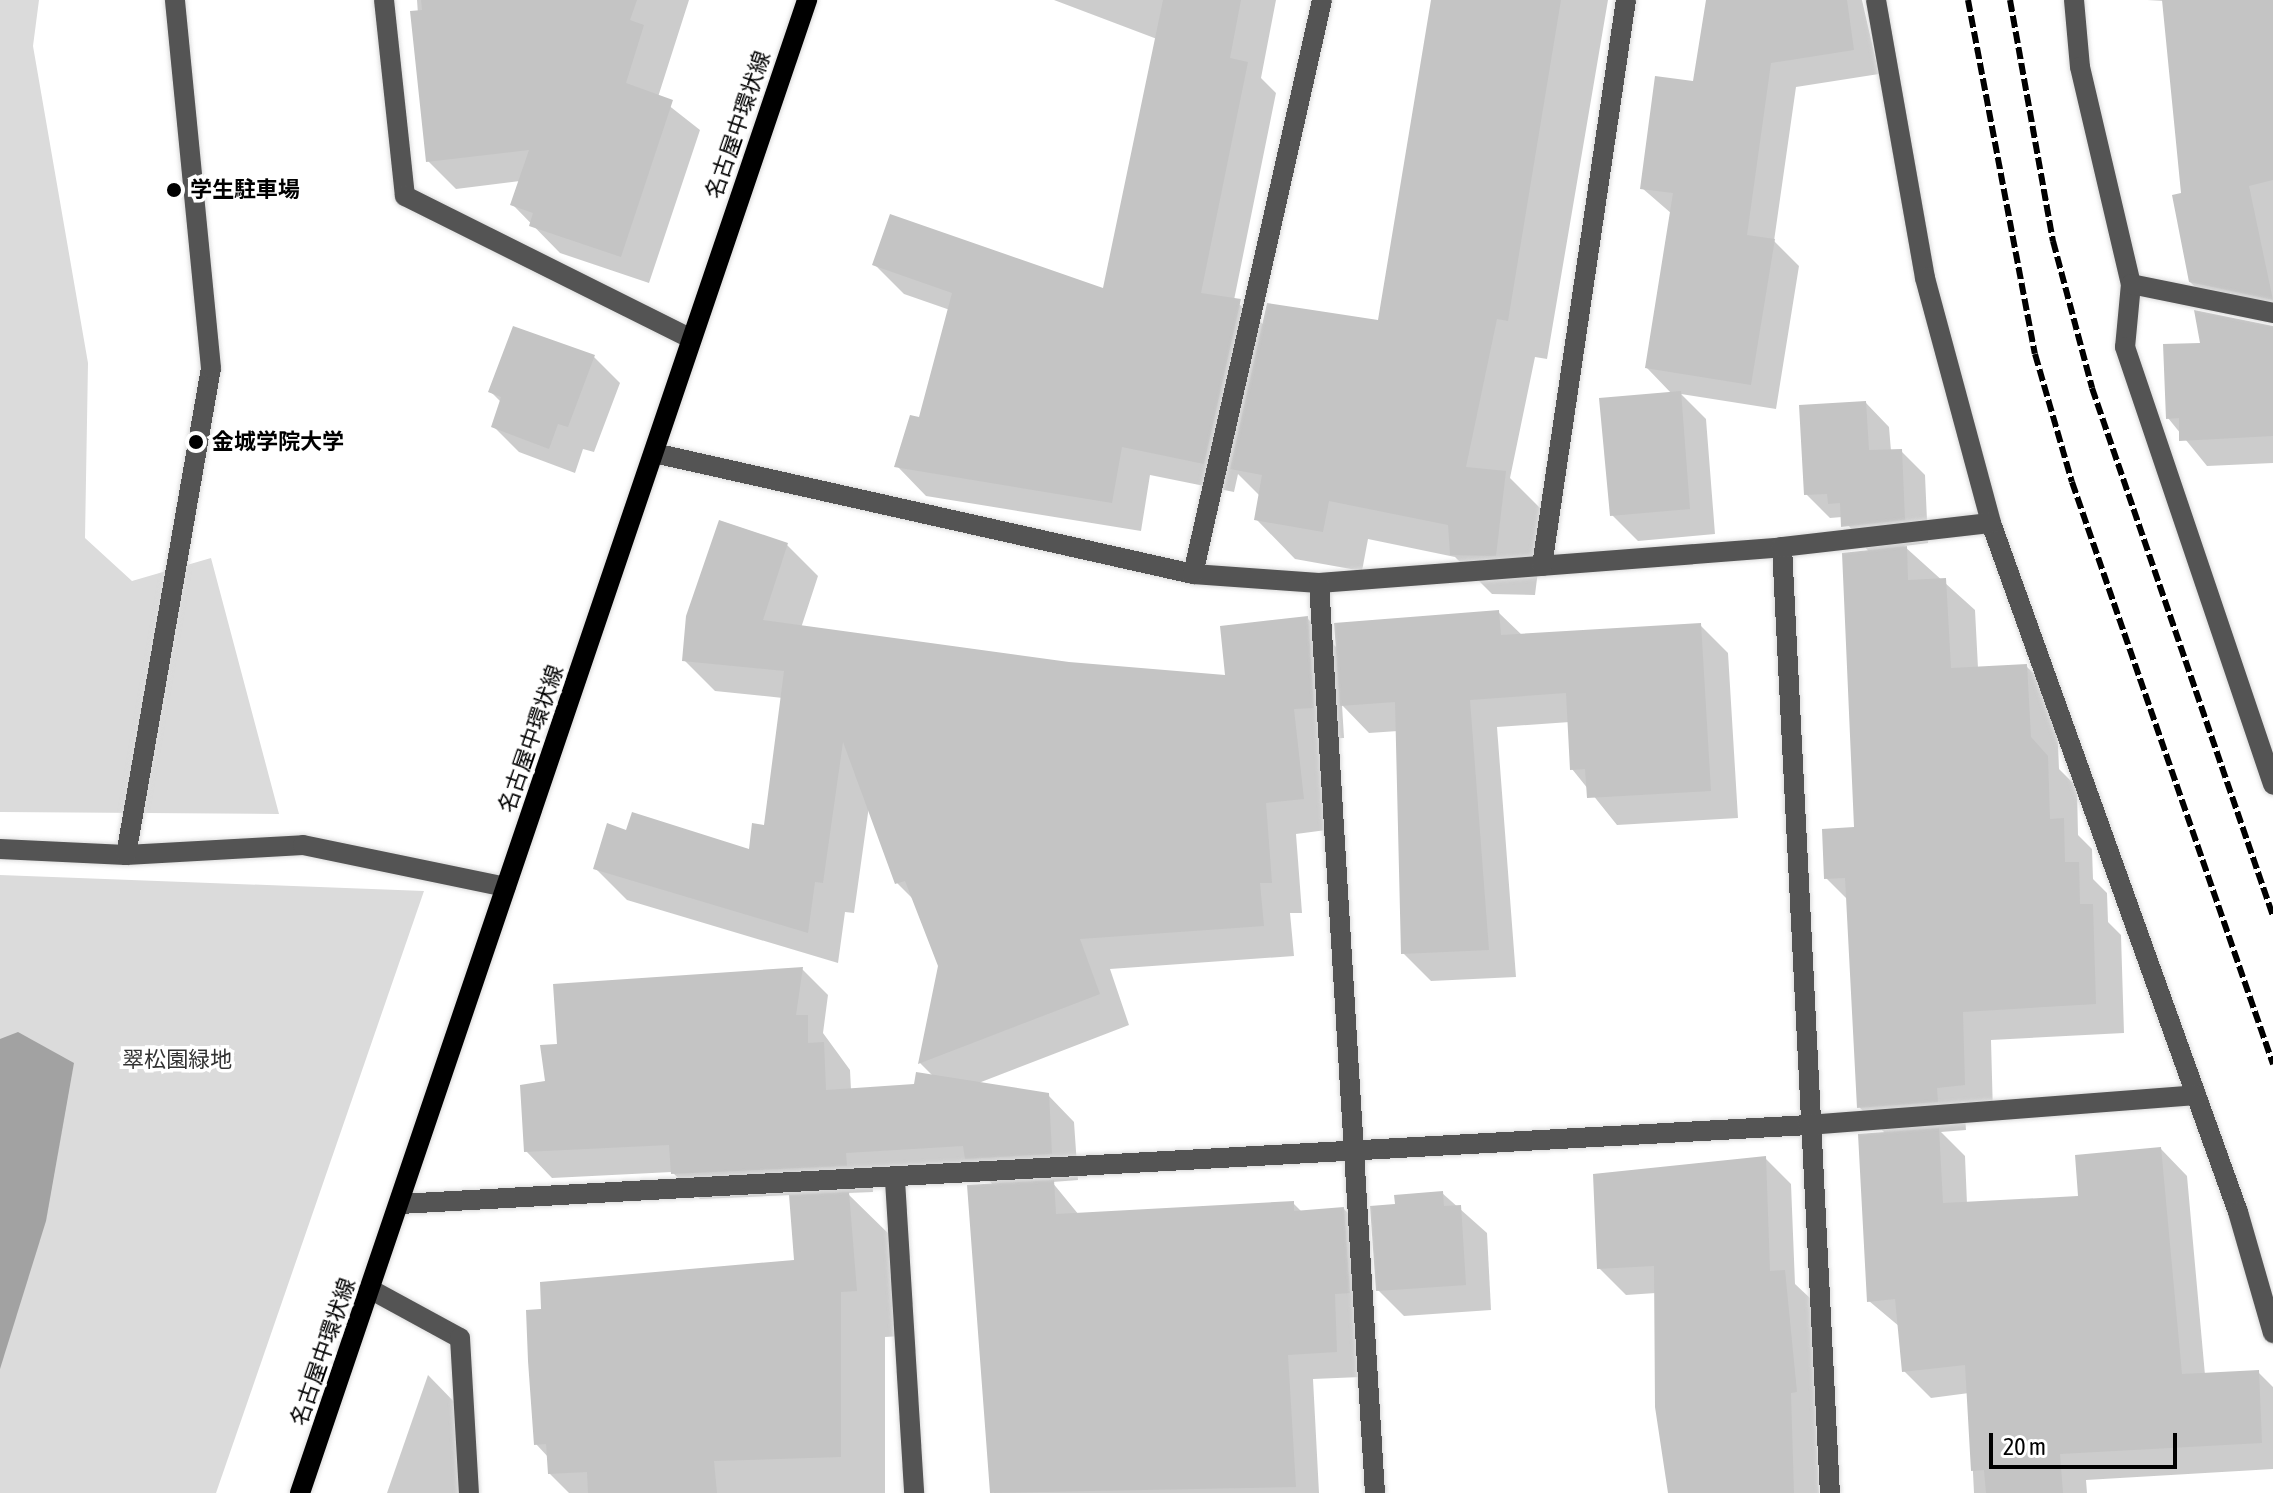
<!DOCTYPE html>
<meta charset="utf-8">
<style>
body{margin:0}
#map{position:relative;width:2273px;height:1493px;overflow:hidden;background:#fff;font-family:"Asap Condensed","Noto Sans JP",sans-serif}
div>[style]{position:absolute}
.green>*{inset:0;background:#dbdbdb}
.water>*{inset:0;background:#a2a2a2}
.shadow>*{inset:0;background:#0003}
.building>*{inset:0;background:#c4c4c4}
.roads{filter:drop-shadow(0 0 2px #dbdbdb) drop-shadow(0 0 2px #dbdbdb)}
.minor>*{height:20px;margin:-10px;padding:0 10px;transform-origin:10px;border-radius:10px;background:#545454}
.major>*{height:20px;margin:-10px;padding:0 10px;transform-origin:10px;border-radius:10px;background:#000}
.rail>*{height:6px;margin-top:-3px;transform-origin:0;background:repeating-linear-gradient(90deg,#000 0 12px,transparent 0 16px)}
.dots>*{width:22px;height:22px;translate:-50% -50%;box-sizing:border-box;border:4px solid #fff;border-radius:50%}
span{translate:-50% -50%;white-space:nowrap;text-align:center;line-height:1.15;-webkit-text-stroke:7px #fff;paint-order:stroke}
.street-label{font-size:22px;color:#000}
.poi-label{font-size:22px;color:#000;font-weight:700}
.left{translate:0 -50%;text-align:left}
.park-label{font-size:22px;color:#323232}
.scale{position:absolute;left:1989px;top:1433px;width:188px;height:36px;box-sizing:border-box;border:4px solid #000;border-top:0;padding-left:10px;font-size:24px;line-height:28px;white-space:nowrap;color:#000;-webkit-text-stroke:6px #fff;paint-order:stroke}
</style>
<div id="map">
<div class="green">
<i style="clip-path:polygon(0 0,39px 0,33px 46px,88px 363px,85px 538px,132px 581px,211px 558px,279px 814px,0 812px)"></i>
<i style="clip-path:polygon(0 875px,424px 891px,216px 1493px,0 1493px)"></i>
</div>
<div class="water">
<i style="clip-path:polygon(18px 1032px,74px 1063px,46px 1221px,0 1369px,0 1039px)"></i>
</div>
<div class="shadow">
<i style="clip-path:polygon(417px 0,689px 0,658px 97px,700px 130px,649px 283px,560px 253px,512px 204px,520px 181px,456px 189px,428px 161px)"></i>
<i style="clip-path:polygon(1054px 0,1276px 0,1261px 78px,1276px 93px,1234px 300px,1264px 325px,1379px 322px,1433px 0,1608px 0,1547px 359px,1535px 357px,1510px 478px,1545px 513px,1535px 595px,1492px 594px,1455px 557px,1368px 539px,1362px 571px,1295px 559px,1256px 519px,1260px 496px,1238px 474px,1234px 492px,1150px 475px,1141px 531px,926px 496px,897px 466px,920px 420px,950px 310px,904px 294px,874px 264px,1105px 291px,1157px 39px)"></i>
<i style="clip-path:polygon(1708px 0,1862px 0,1879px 74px,1796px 87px,1774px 241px,1799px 266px,1776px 409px,1681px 394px,1706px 419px,1715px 534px,1638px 541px,1612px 515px,1672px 394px,1647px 368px,1672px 214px,1642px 188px,1695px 83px)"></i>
<i style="clip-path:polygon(2147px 0,2273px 0,2273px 319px,2217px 308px,2190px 282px,2164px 1px)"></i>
<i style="clip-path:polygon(2273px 327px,2273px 463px,2207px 466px,2168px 418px,2202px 345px)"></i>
<i style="clip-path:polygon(594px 357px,620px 383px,594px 452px,583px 449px,575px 473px,519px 452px,493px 426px,501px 402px,490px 391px)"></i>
<i style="clip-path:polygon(1866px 403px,1889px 427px,1891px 451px,1901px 451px,1925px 475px,1928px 543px,1904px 546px,1975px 610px,1978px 668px,2026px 666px,2056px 695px,2059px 769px,2077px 787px,2078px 835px,2092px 849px,2093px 879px,2107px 893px,2108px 922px,2121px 935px,2124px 1033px,1991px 1040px,1993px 1114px,1965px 1116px,1966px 1130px,1941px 1132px,1965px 1156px,1967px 1204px,2081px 1197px,2161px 1149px,2187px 1176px,2205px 1375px,2258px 1372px,2273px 1387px,2273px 1469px,2086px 1480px,2087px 1493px,1974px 1493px,1969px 1393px,1931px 1398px,1904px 1371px,1900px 1327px,1869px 1301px,1886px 1134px,1859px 1107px,1848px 900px,1826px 878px,1856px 829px,1869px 552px,1842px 517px,1830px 518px,1806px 494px)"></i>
<i style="clip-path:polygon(787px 545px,818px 576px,801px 628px,1069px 664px,1227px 677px,1307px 618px,1338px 649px,1498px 612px,1523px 636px,1700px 625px,1728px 653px,1738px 818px,1617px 825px,1572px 769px,1570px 722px,1497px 727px,1516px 977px,1431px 981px,1403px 953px,1398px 731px,1369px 733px,1342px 705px,1344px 738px,1324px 739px,1334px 829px,1296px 834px,1302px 913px,1290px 913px,1294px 956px,1110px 969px,1129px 1025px,976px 1084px,1048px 1095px,1074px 1122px,1078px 1180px,1052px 1182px,1079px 1215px,1293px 1203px,1302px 1212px,1344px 1209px,1369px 1235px,1361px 1377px,1313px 1379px,1319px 1493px,994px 1493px,969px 1187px,994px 1186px,981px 1172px,872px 1179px,873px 1192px,847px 1193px,894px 1239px,901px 1336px,885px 1337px,885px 1493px,569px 1493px,549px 1473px,549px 1458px,536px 1444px,796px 1262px,791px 1195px,700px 1199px,672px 1172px,552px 1178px,526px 1151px,559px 1046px,802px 969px,828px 995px,823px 1033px,850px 1070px,851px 1090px,915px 1086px,934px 1077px,920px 1063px,940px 965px,915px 901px,897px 883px,869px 806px,854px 913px,845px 912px,838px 963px,627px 900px,596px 869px,628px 832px,750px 851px,766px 827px,783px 698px,715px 691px,684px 660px)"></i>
<i style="clip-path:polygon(1765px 1158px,1791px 1184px,1795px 1284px,1811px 1299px,1822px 1418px,1816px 1418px,1819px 1493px,1670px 1493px,1657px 1407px,1656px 1293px,1626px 1295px,1599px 1268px)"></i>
<i style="clip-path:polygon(1442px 1193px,1487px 1233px,1491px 1310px,1404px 1316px,1378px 1290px)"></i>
<i style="clip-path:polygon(428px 1375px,463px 1411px,468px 1493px,387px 1493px)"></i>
</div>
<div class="building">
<i style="clip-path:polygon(421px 0,637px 0,630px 20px,644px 25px,626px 83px,673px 100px,621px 257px,529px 226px,533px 213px,510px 205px,529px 150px,426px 162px,410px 11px,422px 10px)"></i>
<i style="clip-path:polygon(1163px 0,1241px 0,1230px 58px,1248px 62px,1201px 293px,1241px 299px,1204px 464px,1122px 447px,1112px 503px,894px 467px,910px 415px,919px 417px,952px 293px,872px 265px,890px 214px,1103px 288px)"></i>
<i style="clip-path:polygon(1431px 0,1561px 0,1508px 321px,1497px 319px,1466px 467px,1506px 471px,1496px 556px,1450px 555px,1448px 525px,1329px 501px,1323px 532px,1254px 520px,1262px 475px,1230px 469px,1267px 303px,1378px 320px)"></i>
<i style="clip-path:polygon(1706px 0,1847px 0,1854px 50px,1771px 63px,1747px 235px,1775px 239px,1751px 385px,1645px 368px,1673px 193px,1640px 189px,1655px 76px,1693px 81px)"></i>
<i style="clip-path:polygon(2162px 0,2273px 0,2273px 180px,2249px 186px,2273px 300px,2189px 282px,2172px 195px,2181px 193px)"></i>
<i style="clip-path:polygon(2194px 310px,2273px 326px,2273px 436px,2179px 441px,2179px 418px,2166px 419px,2163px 344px,2200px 343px)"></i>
<i style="clip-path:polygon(513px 326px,595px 355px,568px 427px,558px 424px,549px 449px,491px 427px,501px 397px,488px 392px)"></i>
<i style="clip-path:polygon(1681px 391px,1690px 509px,1610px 516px,1599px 398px)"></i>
<i style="clip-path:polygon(1866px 401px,1869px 450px,1902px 449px,1905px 520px,1841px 527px,1840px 503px,1828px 504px,1827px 494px,1804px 495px,1799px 405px)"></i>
<i style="clip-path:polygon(719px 520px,788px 543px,763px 620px,1069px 662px,1225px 675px,1220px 626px,1308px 616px,1314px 708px,1294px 709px,1304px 799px,1266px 803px,1272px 883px,1260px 883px,1264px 926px,1080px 939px,1100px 994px,918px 1064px,938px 966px,905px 881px,895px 884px,843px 742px,823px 883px,815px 882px,808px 933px,593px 869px,607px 823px,626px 830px,632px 812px,749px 849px,752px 823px,764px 825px,784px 671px,682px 661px,686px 616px)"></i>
<i style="clip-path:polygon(1907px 546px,1908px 580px,1946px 578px,1951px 668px,2027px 664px,2031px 737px,2048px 756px,2050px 819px,2064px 818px,2065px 862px,2079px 862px,2080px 904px,2093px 904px,2096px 1004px,1963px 1012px,1965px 1085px,1937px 1088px,1938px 1102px,1857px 1108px,1845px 878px,1824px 879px,1822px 829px,1854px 827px,1842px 553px)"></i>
<i style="clip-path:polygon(1499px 610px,1501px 635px,1701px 623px,1711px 791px,1587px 798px,1585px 769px,1570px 770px,1566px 693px,1470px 700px,1489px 950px,1401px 954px,1395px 702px,1340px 706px,1334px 623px)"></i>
<i style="clip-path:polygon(803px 967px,796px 1015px,808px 1015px,808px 1043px,824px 1042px,826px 1090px,914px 1084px,916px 1072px,1049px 1093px,1052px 1154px,965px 1159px,963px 1146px,846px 1153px,847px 1166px,671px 1174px,669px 1145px,524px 1152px,520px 1085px,545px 1081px,540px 1045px,557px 1044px,553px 984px)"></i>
<i style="clip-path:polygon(1939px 1128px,1943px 1203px,2078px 1196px,2075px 1155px,2161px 1147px,2182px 1374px,2259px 1370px,2262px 1443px,2060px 1454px,2063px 1493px,1986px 1493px,1984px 1470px,1971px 1471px,1965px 1365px,1902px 1372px,1895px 1299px,1867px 1302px,1858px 1134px)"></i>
<i style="clip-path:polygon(1766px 1156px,1770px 1271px,1785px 1270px,1797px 1392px,1791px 1393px,1794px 1493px,1668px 1493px,1655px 1407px,1654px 1266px,1597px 1269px,1593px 1174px)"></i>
<i style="clip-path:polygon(1054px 1180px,1056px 1214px,1294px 1201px,1294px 1211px,1344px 1207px,1350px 1293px,1335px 1294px,1337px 1352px,1288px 1355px,1296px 1487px,990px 1493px,967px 1185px)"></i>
<i style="clip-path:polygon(1443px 1191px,1444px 1206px,1461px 1205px,1466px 1285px,1376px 1291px,1370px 1206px,1395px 1204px,1394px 1195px)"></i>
<i style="clip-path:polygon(849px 1192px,857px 1291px,841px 1292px,841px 1457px,714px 1461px,717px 1493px,588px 1493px,587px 1472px,548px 1474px,546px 1444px,534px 1445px,528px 1361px,526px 1310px,541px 1309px,540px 1282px,794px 1260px,789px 1195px)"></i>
</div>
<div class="roads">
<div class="minor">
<i style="left:384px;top:0;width:197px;rotate:83.9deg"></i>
<i style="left:405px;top:196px;width:318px;rotate:26.5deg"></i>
<i style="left:1876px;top:0;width:282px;rotate:80deg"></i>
<i style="left:1925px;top:278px;width:254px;rotate:74.9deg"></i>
<i style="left:1991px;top:523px;width:732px;rotate:70.28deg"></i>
<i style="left:2238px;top:1212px;width:126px;rotate:73.9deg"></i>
<i style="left:2074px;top:0;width:67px;rotate:84.9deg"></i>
<i style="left:2080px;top:67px;width:223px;rotate:76.8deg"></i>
<i style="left:2131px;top:284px;width:63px;rotate:95.4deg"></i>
<i style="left:2125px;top:347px;width:462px;rotate:71.3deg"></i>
<i style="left:2131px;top:284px;width:145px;rotate:11.5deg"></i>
<i style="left:654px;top:453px;width:552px;rotate:12.65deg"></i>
<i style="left:1193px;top:574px;width:126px;rotate:4.1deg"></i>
<i style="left:1319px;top:583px;width:464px;rotate:-4.4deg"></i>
<i style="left:1782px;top:547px;width:947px;rotate:87.1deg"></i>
<i style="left:1782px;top:547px;width:210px;rotate:-6.6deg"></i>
<i style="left:1542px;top:566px;width:572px;rotate:-81.56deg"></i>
<i style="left:1193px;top:574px;width:588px;rotate:-77.33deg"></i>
<i style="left:1319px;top:583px;width:912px;rotate:86.48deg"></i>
<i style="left:0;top:849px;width:126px;rotate:2.7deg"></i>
<i style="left:126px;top:855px;width:177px;rotate:-3.2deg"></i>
<i style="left:303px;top:845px;width:207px;rotate:11.7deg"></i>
<i style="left:126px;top:855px;width:494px;rotate:-80.1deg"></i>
<i style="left:211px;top:368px;width:370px;rotate:-95.6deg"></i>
<i style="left:895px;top:1180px;width:314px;rotate:86.5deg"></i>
<i style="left:400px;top:1204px;width:1410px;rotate:-3.21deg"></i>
<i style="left:1808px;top:1125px;width:389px;rotate:-4.4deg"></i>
<i style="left:370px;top:1289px;width:102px;rotate:28.6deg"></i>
<i style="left:460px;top:1338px;width:155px;rotate:86.7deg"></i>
</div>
<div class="major">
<i style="left:300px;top:1493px;width:1577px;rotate:-71.24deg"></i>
</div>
</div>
<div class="rail">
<i style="left:1968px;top:0;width:360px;rotate:79.3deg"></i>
<i style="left:2035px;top:354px;width:133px;rotate:73.9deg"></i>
<i style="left:2072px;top:482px;width:616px;rotate:70.95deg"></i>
<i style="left:2010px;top:0;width:245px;rotate:79.9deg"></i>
<i style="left:2053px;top:241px;width:152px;rotate:75.1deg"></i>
<i style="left:2092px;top:388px;width:558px;rotate:71.08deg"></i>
</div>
<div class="dots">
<i style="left:174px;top:190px;background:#000"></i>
<i style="left:196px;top:442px;background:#000"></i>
</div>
<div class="street-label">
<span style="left:738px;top:125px;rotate:-71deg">名古屋中環状線</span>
<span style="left:531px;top:739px;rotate:-71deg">名古屋中環状線</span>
<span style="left:323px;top:1352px;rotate:-71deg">名古屋中環状線</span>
</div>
<div class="poi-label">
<span class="left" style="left:190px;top:190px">学生駐車場</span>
<span class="left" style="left:212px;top:442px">金城学院大学</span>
</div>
<div class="park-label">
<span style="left:177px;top:1060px">翠松園緑地</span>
</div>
<div class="scale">20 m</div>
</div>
